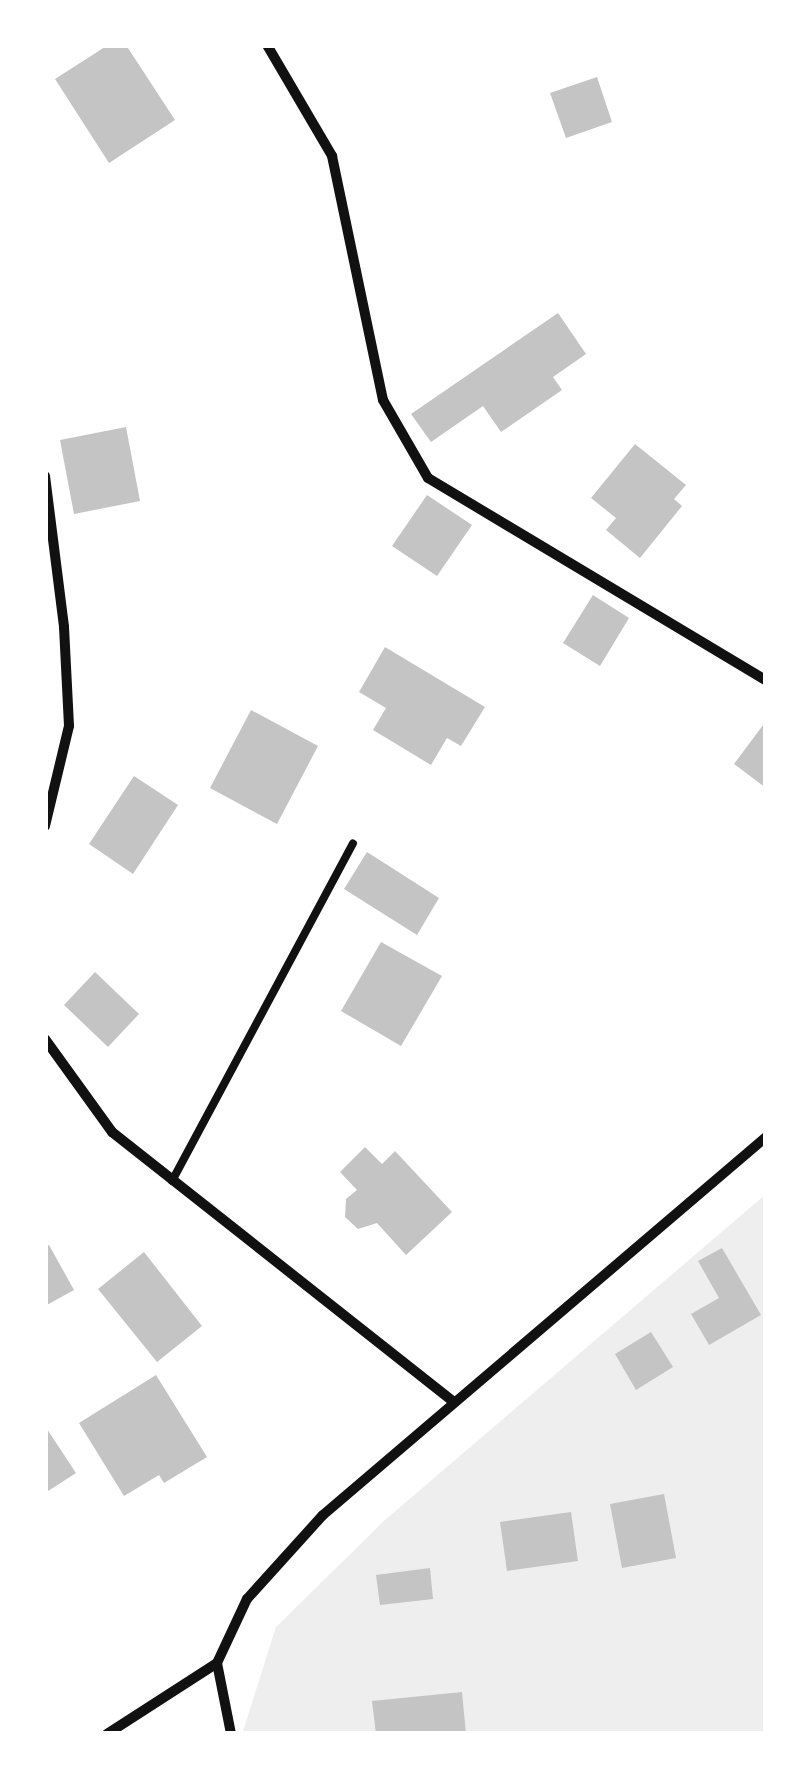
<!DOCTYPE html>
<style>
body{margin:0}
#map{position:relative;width:811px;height:1779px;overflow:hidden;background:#fff;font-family:"Golos Text",sans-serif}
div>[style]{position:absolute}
.green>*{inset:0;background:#eee}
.building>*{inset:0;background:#c4c4c4}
.service>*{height:8px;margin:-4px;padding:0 4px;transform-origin:4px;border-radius:4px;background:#111}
.minor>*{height:10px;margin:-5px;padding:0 5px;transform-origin:5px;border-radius:5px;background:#111}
span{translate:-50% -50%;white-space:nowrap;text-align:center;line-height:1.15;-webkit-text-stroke:10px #fff;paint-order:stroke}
.frame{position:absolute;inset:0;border:48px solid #fff;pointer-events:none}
</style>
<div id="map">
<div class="green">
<i style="clip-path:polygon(766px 1194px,766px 1734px,242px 1734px,276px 1627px,385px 1520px)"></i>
</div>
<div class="building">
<i style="clip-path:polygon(108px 45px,126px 45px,175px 120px,109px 163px,55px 79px)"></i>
<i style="clip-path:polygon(597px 77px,612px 122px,566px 138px,550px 93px)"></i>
<i style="clip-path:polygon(558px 313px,586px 354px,553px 377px,562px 390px,501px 432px,483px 406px,431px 442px,411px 414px)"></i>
<i style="clip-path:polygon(126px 427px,140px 501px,74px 514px,60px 440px)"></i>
<i style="clip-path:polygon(635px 444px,686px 485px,674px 499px,682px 506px,640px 558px,606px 530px,616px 518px,591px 498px)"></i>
<i style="clip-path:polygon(427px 495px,472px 525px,437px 576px,392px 546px)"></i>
<i style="clip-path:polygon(593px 595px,629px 618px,600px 666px,563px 643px)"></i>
<i style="clip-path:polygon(385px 647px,485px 707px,461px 746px,447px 738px,431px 765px,373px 730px,386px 708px,359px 692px)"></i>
<i style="clip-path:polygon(251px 710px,318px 746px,277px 824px,210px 788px)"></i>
<i style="clip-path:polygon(766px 721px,766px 788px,734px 764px)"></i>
<i style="clip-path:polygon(134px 776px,178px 805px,133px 874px,89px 844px)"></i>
<i style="clip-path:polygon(367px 852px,439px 898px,417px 935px,344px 889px)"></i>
<i style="clip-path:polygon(381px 942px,442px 976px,401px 1046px,341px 1011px)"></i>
<i style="clip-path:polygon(95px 972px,139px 1014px,108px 1047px,64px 1005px)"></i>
<i style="clip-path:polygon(365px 1147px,382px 1164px,395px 1151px,452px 1212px,406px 1255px,377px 1223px,358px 1229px,345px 1217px,346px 1199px,357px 1190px,340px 1172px)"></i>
<i style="clip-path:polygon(49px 1245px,74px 1290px,45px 1306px,45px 1247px)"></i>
<i style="clip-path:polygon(722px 1248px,761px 1315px,709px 1345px,691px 1314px,719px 1298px,698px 1261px)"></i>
<i style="clip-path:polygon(144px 1252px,202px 1326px,157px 1362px,98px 1289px)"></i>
<i style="clip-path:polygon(651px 1332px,673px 1367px,636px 1390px,615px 1354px)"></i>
<i style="clip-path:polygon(156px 1375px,207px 1457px,164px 1483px,159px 1475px,124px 1496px,79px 1423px)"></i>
<i style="clip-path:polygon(45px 1426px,76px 1473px,45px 1493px)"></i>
<i style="clip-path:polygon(664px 1494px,676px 1558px,622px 1568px,610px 1504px)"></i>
<i style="clip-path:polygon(571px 1512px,578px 1561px,507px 1571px,500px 1522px)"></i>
<i style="clip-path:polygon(430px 1568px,433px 1599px,380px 1605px,376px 1575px)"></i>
<i style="clip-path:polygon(462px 1692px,466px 1734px,376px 1734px,372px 1701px)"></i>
</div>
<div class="service">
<i style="left:172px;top:1181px;width:383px;rotate:-61.8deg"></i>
</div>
<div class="minor">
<i style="left:267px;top:45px;width:129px;rotate:59.6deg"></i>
<i style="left:332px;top:156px;width:249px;rotate:78.2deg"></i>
<i style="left:383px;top:400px;width:90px;rotate:60deg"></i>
<i style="left:428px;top:478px;width:394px;rotate:30.9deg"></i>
<i style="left:45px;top:476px;width:152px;rotate:82.8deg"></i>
<i style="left:64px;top:627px;width:99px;rotate:87.1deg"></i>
<i style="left:69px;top:726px;width:103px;rotate:103.5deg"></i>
<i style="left:45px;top:1039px;width:115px;rotate:54.2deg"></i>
<i style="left:112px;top:1132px;width:436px;rotate:38.3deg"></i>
<i style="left:217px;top:1663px;width:71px;rotate:-64.9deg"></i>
<i style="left:247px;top:1599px;width:113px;rotate:-47.9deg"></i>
<i style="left:323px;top:1515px;width:582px;rotate:-40.47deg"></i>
<i style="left:217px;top:1663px;width:72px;rotate:78.8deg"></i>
<i style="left:107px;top:1734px;width:131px;rotate:-32.8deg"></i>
</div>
<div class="frame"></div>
</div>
